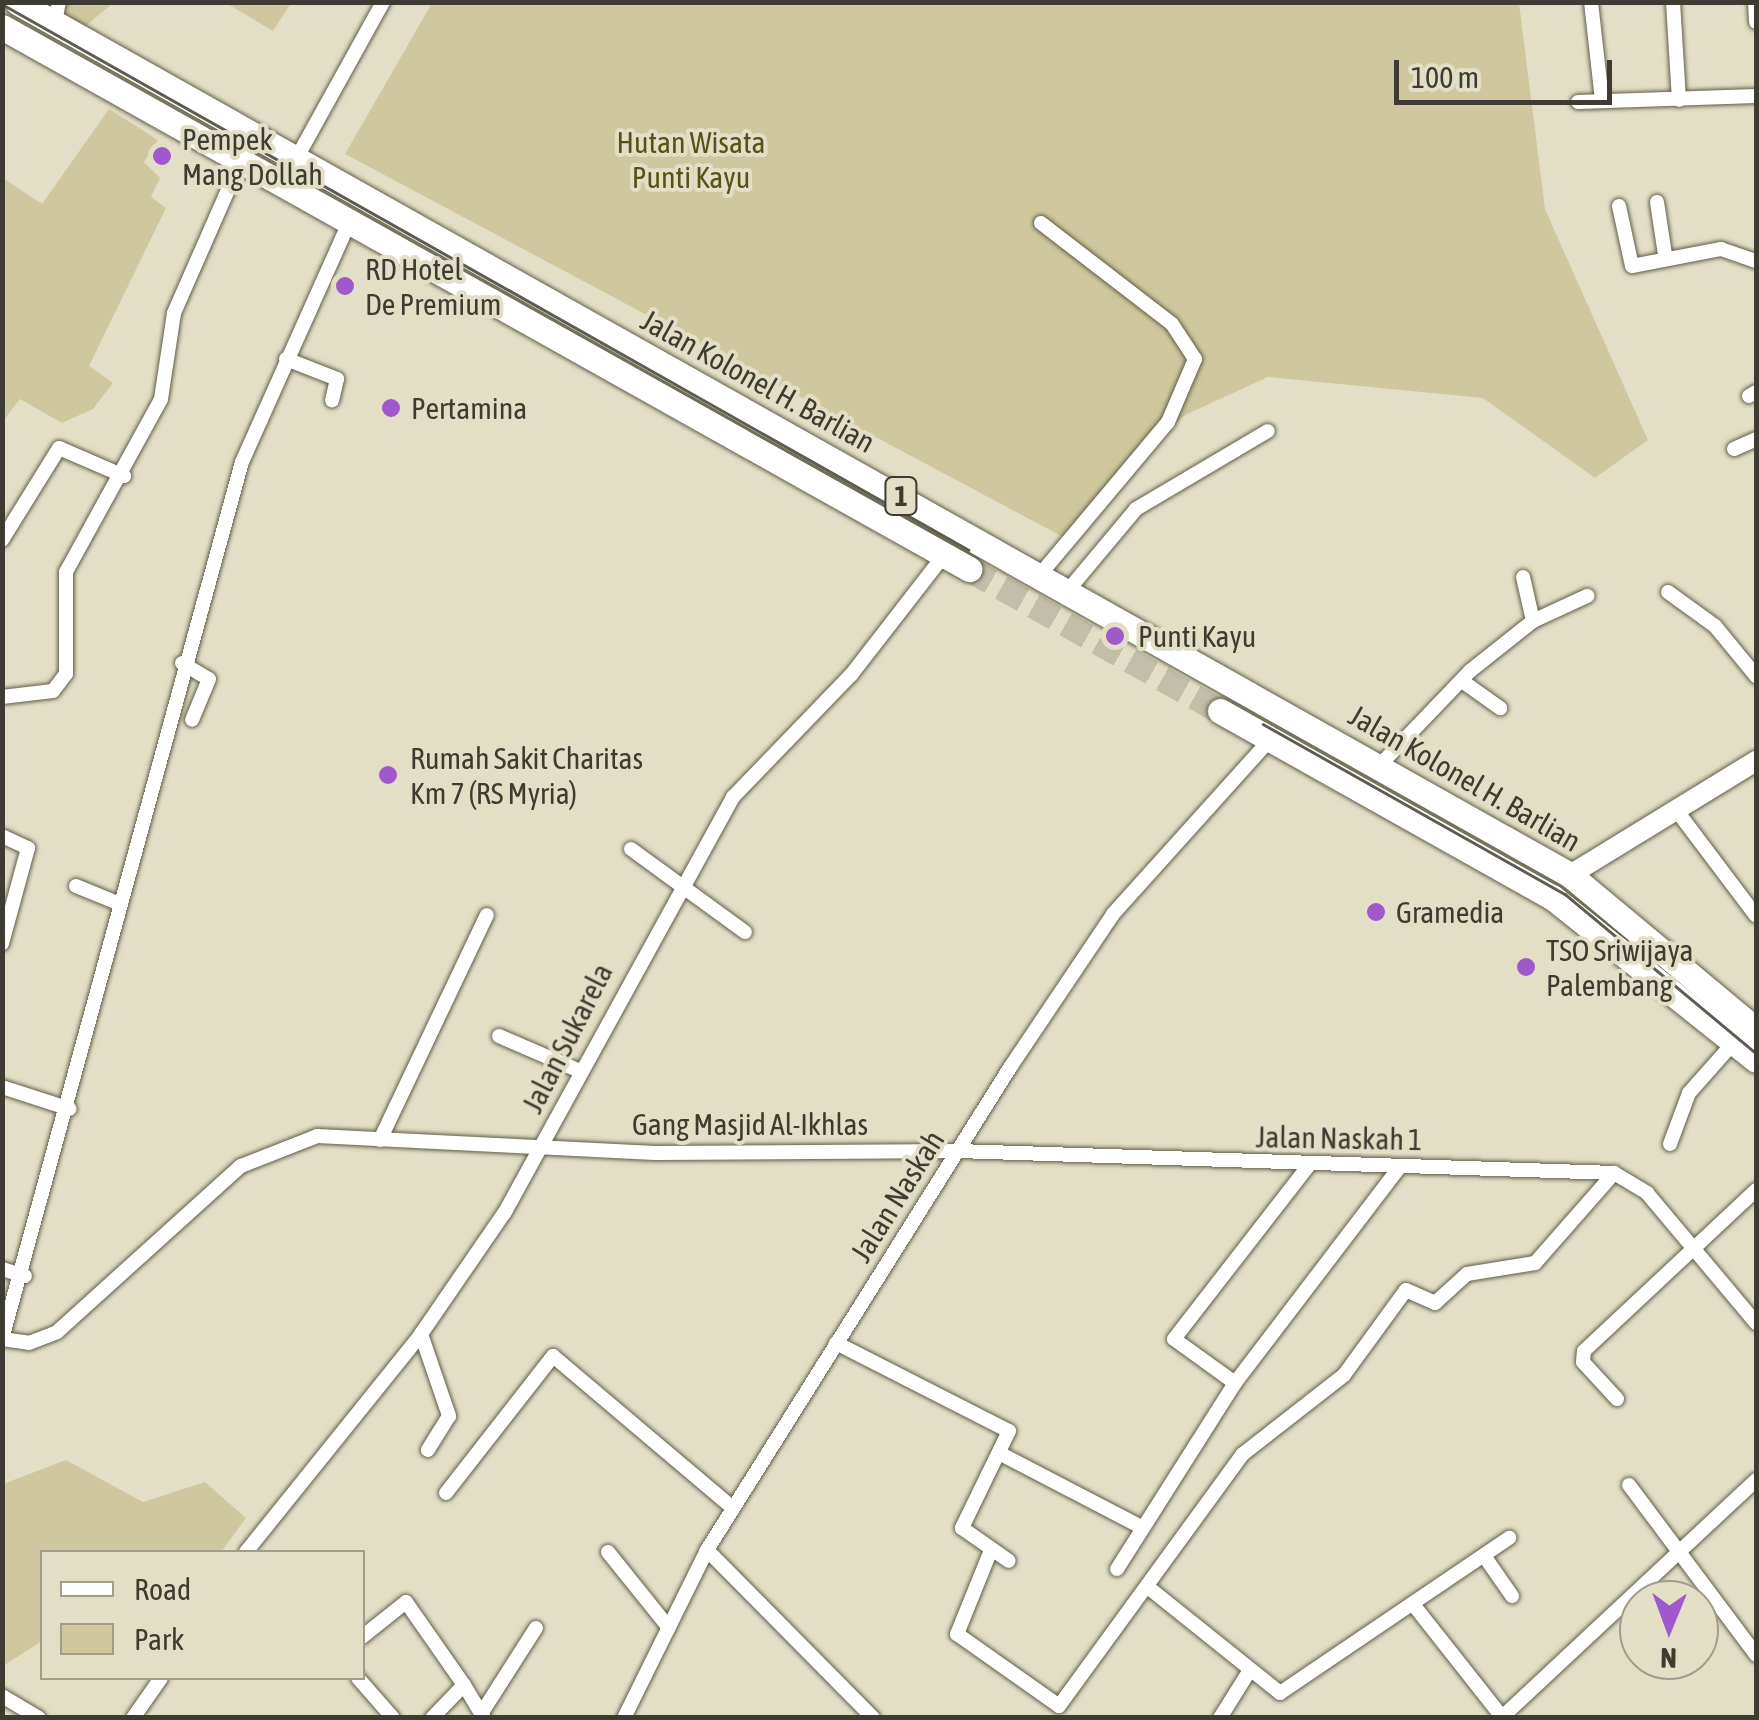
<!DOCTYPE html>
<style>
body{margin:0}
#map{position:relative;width:1759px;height:1720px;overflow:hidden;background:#e3dfc7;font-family:"Asap Condensed",sans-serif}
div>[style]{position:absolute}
.green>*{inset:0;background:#cfc89e}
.highway-tunnel>*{height:25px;margin-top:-12.5px;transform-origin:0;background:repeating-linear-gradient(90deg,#c2bea9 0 25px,transparent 0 37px)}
.roads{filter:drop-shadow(0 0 2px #605d48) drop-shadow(0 0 2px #605d48)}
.street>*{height:14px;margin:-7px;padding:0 7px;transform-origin:7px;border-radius:7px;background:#fff}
.secondary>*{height:20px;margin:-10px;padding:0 10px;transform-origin:10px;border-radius:10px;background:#fff}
.highway>*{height:25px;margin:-12.5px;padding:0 12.5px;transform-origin:12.5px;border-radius:12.5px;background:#fff}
.tram>*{height:2.5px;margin:-1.25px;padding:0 1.25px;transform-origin:1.25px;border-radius:1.25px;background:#5e5c50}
.dots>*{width:28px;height:28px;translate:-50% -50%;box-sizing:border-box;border:5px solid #e3dfc7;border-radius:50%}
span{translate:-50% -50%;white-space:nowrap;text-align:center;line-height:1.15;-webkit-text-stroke:8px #e3dfc7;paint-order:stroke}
.shield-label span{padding:2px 8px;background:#e3dfc7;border:2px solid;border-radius:8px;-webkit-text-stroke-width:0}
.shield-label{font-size:28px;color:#3d3b32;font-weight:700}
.poi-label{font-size:30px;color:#3d3b32}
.left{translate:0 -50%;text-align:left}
.park-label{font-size:30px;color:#5b5115}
.street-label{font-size:30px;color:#3d3b32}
.frame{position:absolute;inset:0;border:5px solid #3d3b32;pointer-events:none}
.legend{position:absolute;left:40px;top:1550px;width:325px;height:130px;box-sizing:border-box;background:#e3dfc7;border:2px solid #a19d8b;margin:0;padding:12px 18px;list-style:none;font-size:30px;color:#3d3b32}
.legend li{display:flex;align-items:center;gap:20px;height:50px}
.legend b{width:50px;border:2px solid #a19d8b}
.north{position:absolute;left:1619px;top:1580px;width:100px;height:100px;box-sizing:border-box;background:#e3dfc7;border:2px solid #a19d8b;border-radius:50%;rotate:181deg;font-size:28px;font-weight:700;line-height:40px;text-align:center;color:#3d3b32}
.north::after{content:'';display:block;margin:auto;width:35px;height:45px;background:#9f59cd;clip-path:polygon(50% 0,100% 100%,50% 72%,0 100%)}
.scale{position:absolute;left:1394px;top:60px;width:218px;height:45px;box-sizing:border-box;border:5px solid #3d3b32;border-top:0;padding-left:12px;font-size:30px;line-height:35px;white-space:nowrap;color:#3d3b32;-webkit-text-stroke:8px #e3dfc7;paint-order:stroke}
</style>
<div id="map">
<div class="green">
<i style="clip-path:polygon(16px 3px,113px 3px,67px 42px)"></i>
<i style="clip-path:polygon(226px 3px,291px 3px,273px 31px)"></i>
<i style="clip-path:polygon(432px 3px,1519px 3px,1545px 209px,1648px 440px,1595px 478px,1483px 398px,1268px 377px,1185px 415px,1063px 537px,345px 154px)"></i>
<i style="clip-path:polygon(109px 109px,158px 140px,144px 162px,160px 178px,151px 197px,166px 208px,89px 366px,113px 383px,93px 409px,62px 423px,20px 399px,3px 421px,3px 178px,42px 204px)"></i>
<i style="clip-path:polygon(66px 1460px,143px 1502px,205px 1482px,246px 1518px,221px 1552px,42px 1552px,42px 1641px,3px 1666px,3px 1484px)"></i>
</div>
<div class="highway-tunnel">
<i style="left:969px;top:569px;width:288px;rotate:29.5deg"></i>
</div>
<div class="roads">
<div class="street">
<i style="left:1591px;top:2px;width:99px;rotate:83.6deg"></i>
<i style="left:1673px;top:2px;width:98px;rotate:86.5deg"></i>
<i style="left:1755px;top:2px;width:20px;rotate:87deg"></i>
<i style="left:54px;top:27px;width:25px;rotate:-79deg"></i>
<i style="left:1578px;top:102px;width:178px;rotate:-1.9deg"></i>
<i style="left:295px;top:161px;width:182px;rotate:-61deg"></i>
<i style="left:1657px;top:202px;width:54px;rotate:81.4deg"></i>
<i style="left:1619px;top:206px;width:61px;rotate:77.8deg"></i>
<i style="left:1632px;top:266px;width:91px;rotate:-10.8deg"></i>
<i style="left:1721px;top:249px;width:37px;rotate:19deg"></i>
<i style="left:1041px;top:223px;width:165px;rotate:37.6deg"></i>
<i style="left:1172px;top:324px;width:42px;rotate:56.7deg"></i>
<i style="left:1195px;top:359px;width:69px;rotate:113.2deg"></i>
<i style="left:1168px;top:422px;width:196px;rotate:130deg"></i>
<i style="left:286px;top:359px;width:55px;rotate:21.4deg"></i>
<i style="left:337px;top:379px;width:22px;rotate:103deg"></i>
<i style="left:1749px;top:396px;width:8px;rotate:-30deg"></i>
<i style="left:1734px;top:449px;width:24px;rotate:-24deg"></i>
<i style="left:2px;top:540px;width:108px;rotate:-58.2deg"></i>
<i style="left:59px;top:448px;width:71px;rotate:23.3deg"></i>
<i style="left:1070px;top:588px;width:103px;rotate:-50.1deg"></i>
<i style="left:1136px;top:509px;width:153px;rotate:-30.6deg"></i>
<i style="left:1668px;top:592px;width:58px;rotate:35.9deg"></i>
<i style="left:1715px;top:626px;width:65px;rotate:50.6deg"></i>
<i style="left:1533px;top:621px;width:60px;rotate:-24.8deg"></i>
<i style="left:182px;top:663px;width:31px;rotate:31deg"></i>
<i style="left:209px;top:679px;width:44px;rotate:112.5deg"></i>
<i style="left:1462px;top:681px;width:47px;rotate:35.4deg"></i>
<i style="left:2px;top:697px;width:51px;rotate:-6.7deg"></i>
<i style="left:53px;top:691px;width:21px;rotate:-53deg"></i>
<i style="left:66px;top:674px;width:102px;rotate:-90deg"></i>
<i style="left:66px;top:572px;width:197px;rotate:-61.2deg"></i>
<i style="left:161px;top:399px;width:87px;rotate:-81.4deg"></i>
<i style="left:174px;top:313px;width:164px;rotate:-66.3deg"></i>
<i style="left:1378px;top:767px;width:133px;rotate:-46.2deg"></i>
<i style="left:1470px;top:671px;width:80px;rotate:-38.4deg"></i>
<i style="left:1533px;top:621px;width:45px;rotate:-102.8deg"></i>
<i style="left:1680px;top:815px;width:126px;rotate:53deg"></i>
<i style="left:2px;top:836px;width:29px;rotate:25deg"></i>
<i style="left:28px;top:848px;width:99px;rotate:105.2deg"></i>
<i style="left:631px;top:849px;width:141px;rotate:36.1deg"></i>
<i style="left:76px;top:886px;width:48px;rotate:22.2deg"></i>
<i style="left:499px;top:1036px;width:88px;rotate:23.4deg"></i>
<i style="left:2px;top:1087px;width:71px;rotate:17.9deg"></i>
<i style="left:380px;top:1140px;width:249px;rotate:-64.6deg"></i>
<i style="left:1670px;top:1144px;width:54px;rotate:-69.6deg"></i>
<i style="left:1689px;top:1093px;width:69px;rotate:-48.5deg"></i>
<i style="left:2px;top:1269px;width:24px;rotate:17deg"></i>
<i style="left:421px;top:1334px;width:87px;rotate:71.1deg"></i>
<i style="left:449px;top:1416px;width:40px;rotate:122deg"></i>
<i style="left:2px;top:1339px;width:27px;rotate:8deg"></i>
<i style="left:29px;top:1343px;width:30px;rotate:-21deg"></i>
<i style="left:57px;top:1332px;width:248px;rotate:-42.1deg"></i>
<i style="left:241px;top:1166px;width:82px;rotate:-21.5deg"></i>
<i style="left:317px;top:1136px;width:338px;rotate:2.9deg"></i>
<i style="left:655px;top:1153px;width:303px;rotate:-0.4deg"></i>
<i style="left:958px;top:1151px;width:656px;rotate:1.92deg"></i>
<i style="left:1614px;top:1173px;width:39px;rotate:31deg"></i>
<i style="left:1647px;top:1193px;width:170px;rotate:50deg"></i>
<i style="left:2px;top:1339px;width:909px;rotate:-74.7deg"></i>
<i style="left:242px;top:462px;width:262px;rotate:-65.9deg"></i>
<i style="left:836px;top:1343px;width:194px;rotate:27deg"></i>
<i style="left:1009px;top:1431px;width:108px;rotate:115.9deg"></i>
<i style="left:962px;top:1528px;width:57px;rotate:35.1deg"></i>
<i style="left:1235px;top:1383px;width:75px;rotate:-144.2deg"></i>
<i style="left:1174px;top:1339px;width:219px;rotate:-52.2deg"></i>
<i style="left:1617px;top:1399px;width:50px;rotate:-132.6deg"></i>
<i style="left:1583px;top:1362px;width:11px;rotate:-85deg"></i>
<i style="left:1584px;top:1351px;width:236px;rotate:-43.1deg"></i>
<i style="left:999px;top:1453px;width:162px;rotate:27.5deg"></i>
<i style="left:1629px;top:1485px;width:212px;rotate:53.2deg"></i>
<i style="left:446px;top:1493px;width:174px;rotate:-52deg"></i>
<i style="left:553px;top:1356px;width:236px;rotate:40.2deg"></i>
<i style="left:707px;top:1550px;width:236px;rotate:45.3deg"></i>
<i style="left:991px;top:1550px;width:91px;rotate:112deg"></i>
<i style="left:957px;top:1634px;width:125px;rotate:35.2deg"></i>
<i style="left:1059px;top:1706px;width:312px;rotate:-53.9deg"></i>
<i style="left:1243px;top:1454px;width:128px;rotate:-38deg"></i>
<i style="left:1344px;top:1375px;width:105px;rotate:-53.9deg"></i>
<i style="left:1406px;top:1290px;width:32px;rotate:24deg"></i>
<i style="left:1435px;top:1303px;width:43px;rotate:-42.2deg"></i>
<i style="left:1467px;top:1274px;width:69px;rotate:-9.2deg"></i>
<i style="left:1535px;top:1263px;width:120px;rotate:-48.7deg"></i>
<i style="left:246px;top:1552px;width:280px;rotate:-51.2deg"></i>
<i style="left:421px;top:1334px;width:148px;rotate:-55.5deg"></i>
<i style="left:505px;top:1212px;width:474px;rotate:-61.2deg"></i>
<i style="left:733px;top:797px;width:170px;rotate:-46deg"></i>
<i style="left:851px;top:675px;width:152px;rotate:-52.2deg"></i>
<i style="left:608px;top:1552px;width:97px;rotate:51.2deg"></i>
<i style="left:1487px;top:1560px;width:44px;rotate:55.2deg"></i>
<i style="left:1117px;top:1569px;width:220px;rotate:-57.6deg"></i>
<i style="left:1235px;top:1383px;width:270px;rotate:-52.7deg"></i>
<i style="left:1149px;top:1588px;width:168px;rotate:38.7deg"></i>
<i style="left:1280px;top:1693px;width:277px;rotate:-34.1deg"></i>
<i style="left:1416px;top:1608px;width:139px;rotate:51.7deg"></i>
<i style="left:362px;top:1637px;width:56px;rotate:-38.5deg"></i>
<i style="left:406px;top:1602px;width:101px;rotate:55.1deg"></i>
<i style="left:358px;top:1678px;width:53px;rotate:48.8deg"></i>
<i style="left:2px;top:1696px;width:43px;rotate:30.7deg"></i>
<i style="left:481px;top:1714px;width:102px;rotate:-57.4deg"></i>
<i style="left:133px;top:1718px;width:49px;rotate:-55deg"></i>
<i style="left:432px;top:1718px;width:46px;rotate:-45.9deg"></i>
<i style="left:464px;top:1685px;width:39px;rotate:59deg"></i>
<i style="left:624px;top:1718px;width:187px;rotate:-63.7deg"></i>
<i style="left:707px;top:1550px;width:572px;rotate:-57.87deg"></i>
<i style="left:1011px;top:1066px;width:183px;rotate:-56.1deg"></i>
<i style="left:1113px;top:914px;width:233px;rotate:-48deg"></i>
<i style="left:1220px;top:1718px;width:57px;rotate:-58deg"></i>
<i style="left:1501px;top:1718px;width:349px;rotate:-43deg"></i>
</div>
<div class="secondary">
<i style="left:1570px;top:875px;width:218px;rotate:-31.5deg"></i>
</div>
<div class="highway">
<i style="left:17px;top:2px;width:1782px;rotate:29.34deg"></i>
<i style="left:1570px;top:875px;width:242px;rotate:39.8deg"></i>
<i style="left:2px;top:27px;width:1109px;rotate:29.27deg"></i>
<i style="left:1220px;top:711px;width:381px;rotate:29.3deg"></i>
<i style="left:1552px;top:897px;width:261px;rotate:38.6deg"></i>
</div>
</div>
<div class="tram">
<i style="left:2px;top:4px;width:1110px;rotate:29.45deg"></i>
<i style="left:1263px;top:724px;width:347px;rotate:29.4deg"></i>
<i style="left:1565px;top:894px;width:249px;rotate:39.8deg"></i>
</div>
<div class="dots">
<i style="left:162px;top:156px;background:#9f59cd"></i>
<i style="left:345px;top:286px;background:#9f59cd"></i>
<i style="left:391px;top:408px;background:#9f59cd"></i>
<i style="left:1115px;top:636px;background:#9f59cd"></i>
<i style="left:388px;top:775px;background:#9f59cd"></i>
<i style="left:1376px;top:912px;background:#9f59cd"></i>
<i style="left:1526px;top:967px;background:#9f59cd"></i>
</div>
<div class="shield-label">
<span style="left:901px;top:496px">1</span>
</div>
<div class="poi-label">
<span class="left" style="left:182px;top:156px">Pempek<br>Mang Dollah</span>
<span class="left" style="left:365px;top:286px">RD Hotel<br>De Premium</span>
<span class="left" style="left:411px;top:408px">Pertamina</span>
<span class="left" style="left:1138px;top:636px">Punti Kayu</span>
<span class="left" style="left:410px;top:775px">Rumah Sakit Charitas<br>Km 7 (RS Myria)</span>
<span class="left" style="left:1396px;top:912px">Gramedia</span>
<span class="left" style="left:1546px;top:967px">TSO Sriwijaya<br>Palembang</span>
</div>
<div class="park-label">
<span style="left:691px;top:159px">Hutan Wisata<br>Punti Kayu</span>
</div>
<div class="street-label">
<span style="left:758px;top:381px;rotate:29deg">Jalan Kolonel H. Barlian</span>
<span style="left:1465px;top:778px;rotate:30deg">Jalan Kolonel H. Barlian</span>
<span style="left:567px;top:1038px;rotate:-63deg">Jalan Sukarela</span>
<span style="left:750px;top:1124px">Gang Masjid Al-Ikhlas</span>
<span style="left:1339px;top:1138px;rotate:1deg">Jalan Naskah 1</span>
<span style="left:897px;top:1196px;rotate:-58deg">Jalan Naskah</span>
</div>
<div class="frame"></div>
<ul class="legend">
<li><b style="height:12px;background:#fff"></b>Road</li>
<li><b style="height:28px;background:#cfc89e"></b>Park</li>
</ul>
<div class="north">N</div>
<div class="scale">100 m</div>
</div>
